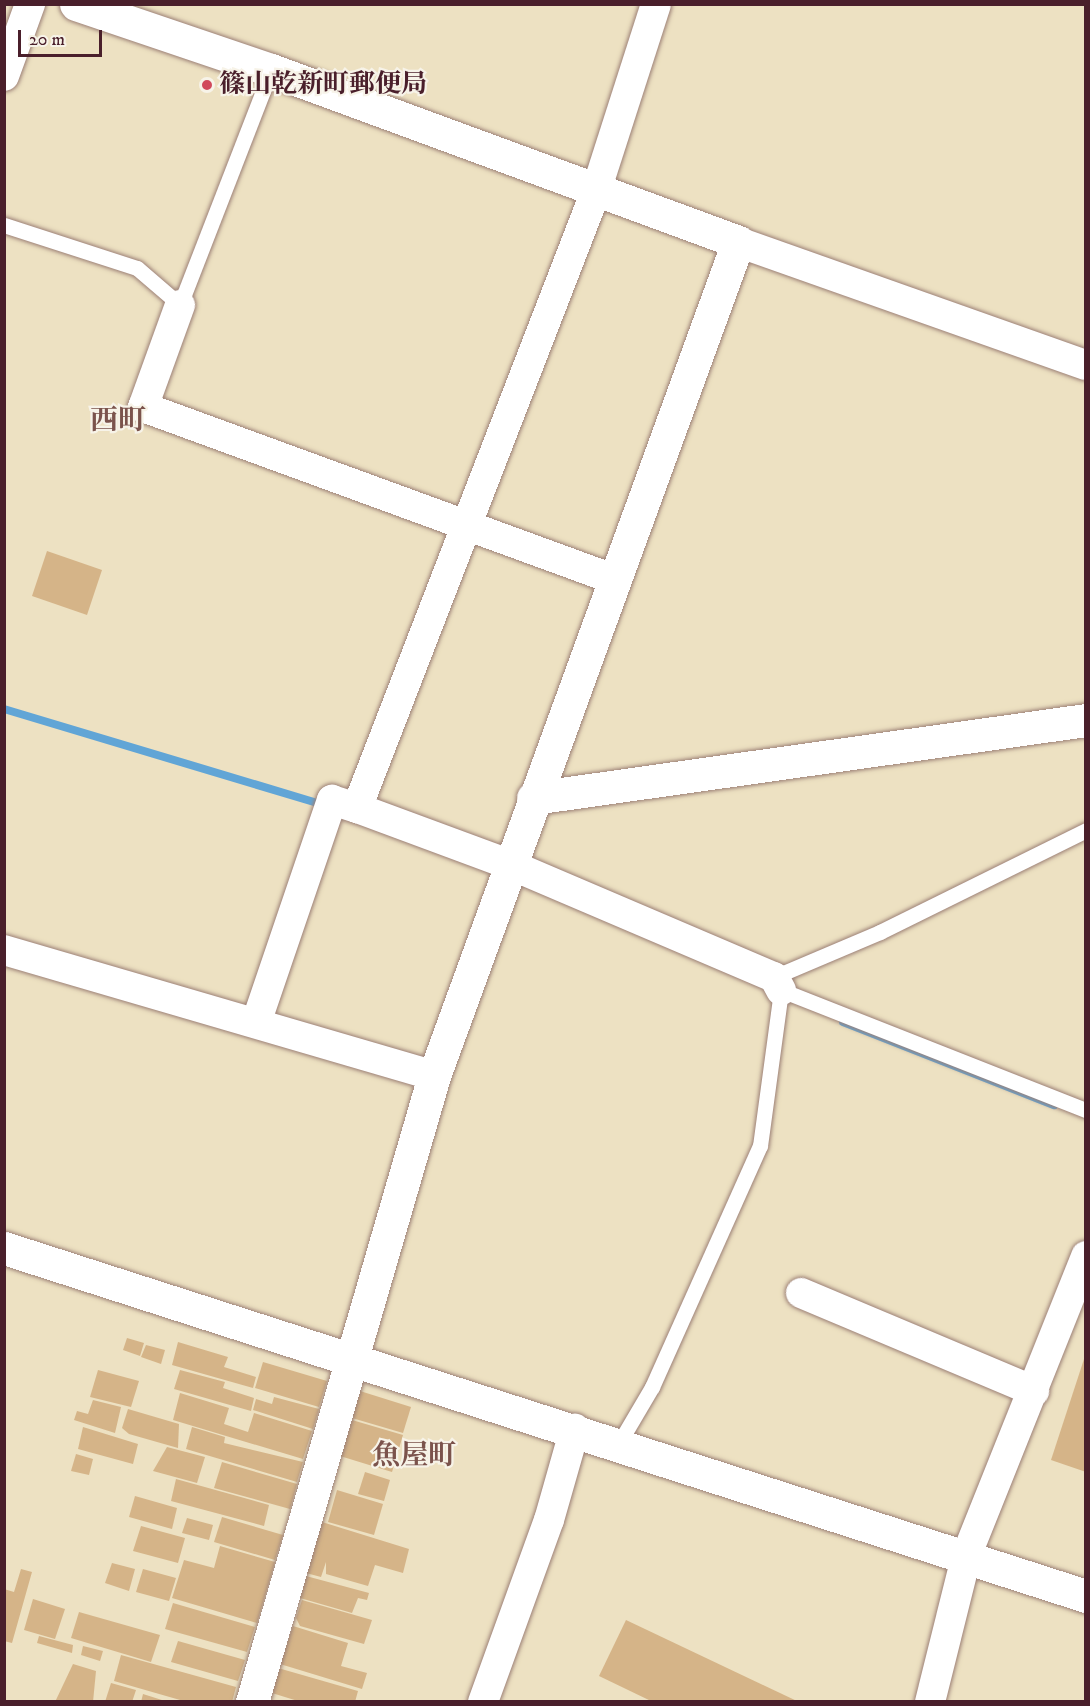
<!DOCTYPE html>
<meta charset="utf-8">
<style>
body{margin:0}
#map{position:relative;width:1090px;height:1706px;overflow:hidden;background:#ede1c2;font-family:"IM FELL DW Pica","Noto Serif JP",serif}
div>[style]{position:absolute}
.stream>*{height:8px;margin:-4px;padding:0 4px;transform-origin:4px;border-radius:4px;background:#61a5d6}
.building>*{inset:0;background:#d5b488}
.roads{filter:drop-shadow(0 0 2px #9c8076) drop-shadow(0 0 2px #9c8076)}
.lane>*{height:15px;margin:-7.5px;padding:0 7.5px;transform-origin:7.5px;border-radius:7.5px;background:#fff}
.street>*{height:30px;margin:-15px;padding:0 15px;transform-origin:15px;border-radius:15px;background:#fff}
.secondary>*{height:33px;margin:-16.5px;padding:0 16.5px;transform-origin:16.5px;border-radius:16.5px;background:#fff}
.dots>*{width:16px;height:16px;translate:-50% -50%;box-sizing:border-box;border:3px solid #f7f3e8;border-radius:50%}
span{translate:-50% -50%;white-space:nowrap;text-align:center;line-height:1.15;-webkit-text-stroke:4.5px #f7f3e8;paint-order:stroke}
.poi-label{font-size:26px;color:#4a1f2b;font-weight:700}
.left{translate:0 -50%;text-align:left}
.quarter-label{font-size:28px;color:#7b534c;font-weight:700}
.frame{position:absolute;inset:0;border:6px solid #4a1f2b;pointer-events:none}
.scale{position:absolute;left:18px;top:30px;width:84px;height:27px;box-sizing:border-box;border:3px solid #4a1f2b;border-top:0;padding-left:8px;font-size:18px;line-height:21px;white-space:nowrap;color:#4a1f2b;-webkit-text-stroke:4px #f7f3e8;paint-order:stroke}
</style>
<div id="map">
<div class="stream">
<i style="left:4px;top:709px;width:334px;rotate:16.7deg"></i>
<i style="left:843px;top:1022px;width:227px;rotate:21.5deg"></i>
</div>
<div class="building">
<i style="clip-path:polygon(47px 551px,102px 570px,87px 615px,32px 596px)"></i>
<i style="clip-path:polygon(127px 1338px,144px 1343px,140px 1356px,123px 1350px)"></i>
<i style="clip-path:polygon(178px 1342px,228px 1357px,224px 1367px,256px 1377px,253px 1388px,172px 1365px)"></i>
<i style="clip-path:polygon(146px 1345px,165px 1350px,161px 1364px,141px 1357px)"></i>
<i style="clip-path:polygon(1085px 1356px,1086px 1356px,1086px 1472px,1051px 1460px)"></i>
<i style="clip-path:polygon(263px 1362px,327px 1381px,319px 1407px,255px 1388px)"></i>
<i style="clip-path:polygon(98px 1370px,139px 1381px,131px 1407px,90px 1397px)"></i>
<i style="clip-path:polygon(180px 1370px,225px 1382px,223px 1388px,254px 1398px,251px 1411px,174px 1389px)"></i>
<i style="clip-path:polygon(360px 1391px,411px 1407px,403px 1433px,352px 1418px)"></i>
<i style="clip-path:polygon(180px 1393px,229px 1408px,224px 1424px,248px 1432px,254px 1413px,312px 1431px,303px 1459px,173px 1420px)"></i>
<i style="clip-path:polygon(274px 1397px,319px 1409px,313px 1429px,253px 1410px,256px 1399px,272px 1404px)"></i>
<i style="clip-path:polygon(93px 1400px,121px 1407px,115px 1433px,74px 1420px,77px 1411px,88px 1414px)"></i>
<i style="clip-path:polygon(128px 1409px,179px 1424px,178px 1448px,129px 1434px,122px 1428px)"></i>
<i style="clip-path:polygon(352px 1420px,403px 1435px,392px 1472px,340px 1456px)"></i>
<i style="clip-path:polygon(83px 1427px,138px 1444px,133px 1464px,78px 1449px)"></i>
<i style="clip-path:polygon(192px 1427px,225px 1437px,224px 1443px,303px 1462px,297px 1482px,186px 1449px)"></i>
<i style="clip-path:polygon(167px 1447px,205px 1457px,197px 1483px,153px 1471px)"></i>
<i style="clip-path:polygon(76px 1454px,93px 1459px,89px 1475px,71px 1471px)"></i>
<i style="clip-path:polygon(222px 1462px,297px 1484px,290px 1509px,214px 1488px)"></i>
<i style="clip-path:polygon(365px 1472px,390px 1480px,384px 1501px,358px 1494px)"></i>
<i style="clip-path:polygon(176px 1479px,269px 1505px,264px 1526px,171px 1501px)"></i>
<i style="clip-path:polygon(337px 1490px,383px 1504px,374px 1535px,328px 1522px)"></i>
<i style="clip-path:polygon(135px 1496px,177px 1508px,172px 1529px,129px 1517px)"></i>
<i style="clip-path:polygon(222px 1517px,283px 1535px,275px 1560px,214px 1542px)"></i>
<i style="clip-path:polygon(187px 1518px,213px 1525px,209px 1540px,182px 1533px)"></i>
<i style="clip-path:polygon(322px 1522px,409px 1549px,403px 1573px,375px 1565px,368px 1586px,326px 1574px,326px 1562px,321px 1577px,306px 1573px)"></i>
<i style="clip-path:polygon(141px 1526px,185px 1538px,178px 1563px,133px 1551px)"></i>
<i style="clip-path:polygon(220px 1546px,275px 1562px,257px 1623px,172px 1598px,184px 1560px,214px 1568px)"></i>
<i style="clip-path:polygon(112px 1563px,135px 1569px,129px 1591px,105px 1583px)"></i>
<i style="clip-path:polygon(21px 1569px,32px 1572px,12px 1643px,4px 1641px,4px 1589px,14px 1592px)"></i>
<i style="clip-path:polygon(143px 1569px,176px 1578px,169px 1601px,136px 1592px)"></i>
<i style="clip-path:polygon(306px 1576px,369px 1593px,367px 1600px,358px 1598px,352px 1613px,300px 1598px)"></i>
<i style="clip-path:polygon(33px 1599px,65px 1609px,55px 1639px,24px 1630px)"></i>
<i style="clip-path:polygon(302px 1600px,372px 1620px,364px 1644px,300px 1626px,296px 1618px)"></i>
<i style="clip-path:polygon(173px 1603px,255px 1627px,247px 1652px,165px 1629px)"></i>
<i style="clip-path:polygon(79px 1612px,160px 1635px,151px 1662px,71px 1638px)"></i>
<i style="clip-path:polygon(626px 1620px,799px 1702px,653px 1702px,599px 1676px)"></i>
<i style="clip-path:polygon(293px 1626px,348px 1643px,341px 1666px,367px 1673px,362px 1689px,280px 1664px)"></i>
<i style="clip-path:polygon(39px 1636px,73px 1645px,72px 1653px,37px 1643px)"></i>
<i style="clip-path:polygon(178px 1641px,245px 1660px,238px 1681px,171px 1662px)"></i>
<i style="clip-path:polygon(83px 1646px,103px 1651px,100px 1661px,81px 1655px)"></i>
<i style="clip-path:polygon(121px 1655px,236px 1687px,232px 1702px,187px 1702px,114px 1681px)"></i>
<i style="clip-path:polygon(73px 1664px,96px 1671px,93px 1702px,55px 1702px)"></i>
<i style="clip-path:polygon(278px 1668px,358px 1691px,355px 1702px,301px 1702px,272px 1693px)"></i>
<i style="clip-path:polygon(111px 1683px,136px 1690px,132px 1702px,105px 1702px)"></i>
<i style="clip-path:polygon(143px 1694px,165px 1701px,165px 1702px,141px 1702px)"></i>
</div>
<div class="roads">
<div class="lane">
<i style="left:4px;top:225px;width:140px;rotate:17.9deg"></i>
<i style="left:137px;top:268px;width:57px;rotate:40.7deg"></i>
<i style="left:180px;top:305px;width:252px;rotate:-68.8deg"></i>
<i style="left:774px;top:977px;width:115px;rotate:-23deg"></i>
<i style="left:880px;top:932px;width:230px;rotate:-26.3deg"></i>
<i style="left:619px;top:1443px;width:65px;rotate:-59.5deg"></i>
<i style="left:652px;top:1387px;width:264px;rotate:-65.9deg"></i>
<i style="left:760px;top:1146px;width:157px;rotate:-82.3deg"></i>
<i style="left:781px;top:990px;width:328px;rotate:21.5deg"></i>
</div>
<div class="street">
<i style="left:4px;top:76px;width:77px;rotate:-70.1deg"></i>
<i style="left:738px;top:242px;width:369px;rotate:19.5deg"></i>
<i style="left:180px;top:305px;width:109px;rotate:109.9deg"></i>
<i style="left:143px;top:407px;width:504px;rotate:20.09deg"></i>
<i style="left:357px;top:808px;width:164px;rotate:20.3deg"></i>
<i style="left:511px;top:865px;width:286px;rotate:23.1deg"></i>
<i style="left:774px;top:977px;width:15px;rotate:62deg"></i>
<i style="left:4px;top:950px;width:448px;rotate:16.3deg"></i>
<i style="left:256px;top:1023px;width:236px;rotate:-71.2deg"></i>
<i style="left:332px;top:800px;width:26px;rotate:18deg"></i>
<i style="left:357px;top:808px;width:662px;rotate:-68.83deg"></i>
<i style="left:596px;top:191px;width:196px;rotate:-72.2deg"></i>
<i style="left:801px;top:1293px;width:253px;rotate:22.8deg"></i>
<i style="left:483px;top:1702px;width:194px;rotate:-70.1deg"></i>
<i style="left:549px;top:1520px;width:95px;rotate:-74.1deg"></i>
<i style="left:930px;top:1702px;width:153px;rotate:-76deg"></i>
<i style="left:967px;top:1554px;width:321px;rotate:-68.2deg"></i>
</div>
<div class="secondary">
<i style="left:76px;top:4px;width:206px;rotate:18.7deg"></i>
<i style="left:271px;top:70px;width:498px;rotate:20.2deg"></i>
<i style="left:738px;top:242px;width:888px;rotate:110.03deg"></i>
<i style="left:434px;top:1076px;width:652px;rotate:106.21deg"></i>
<i style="left:533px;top:798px;width:558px;rotate:-8.03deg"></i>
<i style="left:4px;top:1248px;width:1137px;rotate:17.83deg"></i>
</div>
</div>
<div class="dots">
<i style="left:207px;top:85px;background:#d1495b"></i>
</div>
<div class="poi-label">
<span class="left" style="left:219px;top:85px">篠山乾新町郵便局</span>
</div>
<div class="quarter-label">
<span style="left:118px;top:421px">西町</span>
<span style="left:414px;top:1456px">魚屋町</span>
</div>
<div class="frame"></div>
<div class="scale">20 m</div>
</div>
